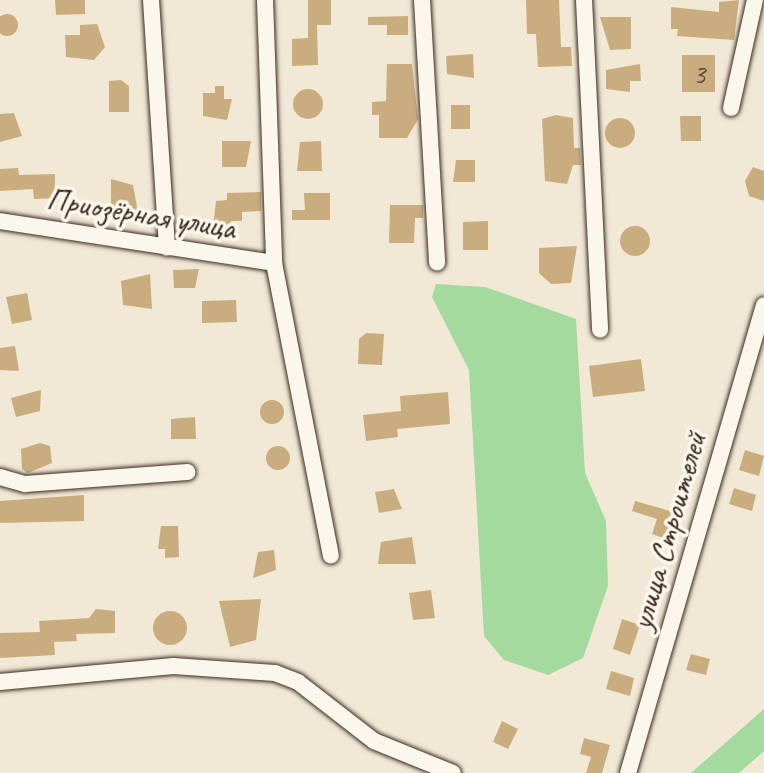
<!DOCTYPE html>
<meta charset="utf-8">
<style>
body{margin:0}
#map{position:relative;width:764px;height:773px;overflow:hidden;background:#f1e8d6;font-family:Caveat,sans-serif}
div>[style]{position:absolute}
.green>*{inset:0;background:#a4da9e}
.building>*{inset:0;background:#caad7f}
.round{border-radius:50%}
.roads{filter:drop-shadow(0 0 2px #3b2a1e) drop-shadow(0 0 2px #3b2a1e)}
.minor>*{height:16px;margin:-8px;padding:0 8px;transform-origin:8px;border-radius:8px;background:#fbf7ec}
span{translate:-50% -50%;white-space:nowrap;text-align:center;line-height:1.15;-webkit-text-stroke:7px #fbf7ec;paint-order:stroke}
.number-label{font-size:28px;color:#5f4b36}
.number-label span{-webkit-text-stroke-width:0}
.street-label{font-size:32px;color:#3b2a1e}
</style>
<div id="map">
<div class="green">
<i style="clip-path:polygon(436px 284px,485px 287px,576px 319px,585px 473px,606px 521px,608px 586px,583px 658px,548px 675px,504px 660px,484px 636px,469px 370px,432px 297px)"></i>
<i style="clip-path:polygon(764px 709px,764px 751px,739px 773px,691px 773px)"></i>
</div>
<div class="building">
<i style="clip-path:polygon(55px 0,85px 0,85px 14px,56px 15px)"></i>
<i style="clip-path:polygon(308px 0,331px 0,331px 25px,317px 25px,318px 65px,292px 66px,292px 39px,308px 38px)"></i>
<i style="clip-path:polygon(526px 0,559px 0,561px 47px,571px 47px,572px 66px,538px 67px,536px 34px,527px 34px)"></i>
<i style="clip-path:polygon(739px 0,734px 40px,677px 36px,678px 29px,671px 29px,671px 7px,719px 12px,719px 2px)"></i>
<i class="round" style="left:-4px;top:14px;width:22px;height:22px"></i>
<i style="clip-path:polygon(408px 16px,408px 35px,387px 35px,387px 25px,368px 25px,368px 17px)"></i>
<i style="clip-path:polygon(600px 17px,631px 17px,631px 49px,610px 50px)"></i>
<i style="clip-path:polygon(97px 24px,105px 47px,94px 60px,66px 57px,65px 35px,80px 35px,80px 25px)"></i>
<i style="clip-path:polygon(473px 54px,474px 78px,447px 74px,446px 56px)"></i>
<i style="clip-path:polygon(682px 55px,715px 55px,715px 92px,682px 92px)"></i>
<i style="clip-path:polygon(387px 64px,412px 64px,418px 119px,407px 138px,379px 138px,379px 115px,372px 115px,372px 102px,386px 101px)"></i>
<i style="clip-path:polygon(640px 64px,641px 81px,630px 81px,630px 92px,606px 89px,606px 70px)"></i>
<i style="clip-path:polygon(121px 80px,129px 86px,129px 112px,109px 112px,109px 81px)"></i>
<i style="clip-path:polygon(215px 86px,224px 86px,224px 99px,232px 99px,227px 120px,203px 116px,203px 93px,215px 93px)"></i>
<i class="round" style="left:293px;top:89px;width:30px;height:30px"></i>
<i style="clip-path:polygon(451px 105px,470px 105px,470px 129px,451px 129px)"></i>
<i style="clip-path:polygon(14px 113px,22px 136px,0 142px,0 114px)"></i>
<i style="clip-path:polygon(556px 115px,573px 118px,574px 148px,580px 148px,581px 165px,573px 165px,567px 184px,545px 181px,542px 119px)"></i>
<i style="clip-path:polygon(680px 116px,701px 116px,701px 141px,681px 141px)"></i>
<i class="round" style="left:605px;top:118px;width:30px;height:30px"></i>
<i style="clip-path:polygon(222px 141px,251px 141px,246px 167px,222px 167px)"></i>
<i style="clip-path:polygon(321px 141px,322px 171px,297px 171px,300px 142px)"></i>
<i style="clip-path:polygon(456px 160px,475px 160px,475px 182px,453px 182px)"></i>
<i style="clip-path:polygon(753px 167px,764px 171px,764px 201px,749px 196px,745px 181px)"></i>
<i style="clip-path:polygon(18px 168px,19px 175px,55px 174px,55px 198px,34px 199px,33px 189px,0 191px,0 169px)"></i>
<i style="clip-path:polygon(111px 179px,133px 185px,138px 212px,111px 212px)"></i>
<i style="clip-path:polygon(261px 192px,261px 211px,242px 212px,242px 221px,231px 221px,231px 228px,213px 228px,216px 201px,227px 200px,227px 193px)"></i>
<i style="clip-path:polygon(304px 193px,330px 193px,330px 220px,292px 220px,292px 210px,305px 210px)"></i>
<i style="clip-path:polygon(390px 205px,423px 205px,423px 218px,415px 218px,414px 243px,389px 243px)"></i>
<i style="clip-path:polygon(488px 221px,488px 250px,463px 250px,463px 222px)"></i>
<i class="round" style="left:620px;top:226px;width:30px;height:30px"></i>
<i style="clip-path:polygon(577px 246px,571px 283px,551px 284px,539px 273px,539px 248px)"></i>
<i style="clip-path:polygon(199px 269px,195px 288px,174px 288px,173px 270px)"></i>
<i style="clip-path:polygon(150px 274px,152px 309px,123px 305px,121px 281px)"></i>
<i style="clip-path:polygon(27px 293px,32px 320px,12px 324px,6px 297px)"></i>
<i style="clip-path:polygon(236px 300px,237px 322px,202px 323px,202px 301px)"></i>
<i style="clip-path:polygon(366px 333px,384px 334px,382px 365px,358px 364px,359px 339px)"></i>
<i style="clip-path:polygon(15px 346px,19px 371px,0 370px,0 348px)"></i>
<i style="clip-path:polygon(641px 359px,645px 391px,593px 397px,589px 366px)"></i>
<i style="clip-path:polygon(41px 390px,40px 411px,16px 417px,11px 398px)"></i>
<i style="clip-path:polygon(448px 392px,450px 424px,397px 429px,398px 437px,366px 441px,363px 415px,401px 411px,400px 396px)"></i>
<i class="round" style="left:260px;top:400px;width:24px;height:24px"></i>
<i style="clip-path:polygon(195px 417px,196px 439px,171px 439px,171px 419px)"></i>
<i style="clip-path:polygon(40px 443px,50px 446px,52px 463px,28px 473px,22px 469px,21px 449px)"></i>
<i class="round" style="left:266px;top:446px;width:24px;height:24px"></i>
<i style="clip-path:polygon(745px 450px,764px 456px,759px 476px,739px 470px)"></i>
<i style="clip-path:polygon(734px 488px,756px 495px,752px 511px,729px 504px)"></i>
<i style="clip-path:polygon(394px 489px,402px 509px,379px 513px,375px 492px)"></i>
<i style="clip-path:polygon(84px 495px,84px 521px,0 523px,0 501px)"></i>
<i style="clip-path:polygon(635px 501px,677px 513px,669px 540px,652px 534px,657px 519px,632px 511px)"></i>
<i style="clip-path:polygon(161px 526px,178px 526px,179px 557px,165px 558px,165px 549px,158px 549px)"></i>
<i style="clip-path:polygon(412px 537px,416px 564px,378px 564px,381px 542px)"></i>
<i style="clip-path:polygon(274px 550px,276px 570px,253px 578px,258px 552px)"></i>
<i style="clip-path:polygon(431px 590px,435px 618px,413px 620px,409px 593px)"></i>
<i style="clip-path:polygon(261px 599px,256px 640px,230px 647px,219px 601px)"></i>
<i style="clip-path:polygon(96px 609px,115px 611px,115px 633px,76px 634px,77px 641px,54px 642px,55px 655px,0 658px,0 633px,40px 632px,39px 621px,89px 618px)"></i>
<i class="round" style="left:153px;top:611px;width:34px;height:34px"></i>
<i style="clip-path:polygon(622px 619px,640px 625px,630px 655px,613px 649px)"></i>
<i style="clip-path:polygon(691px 654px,710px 659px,706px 675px,686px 670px)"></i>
<i style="clip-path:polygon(611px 671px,634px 678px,630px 696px,606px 689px)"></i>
<i style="clip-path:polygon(502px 721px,518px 729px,508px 749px,493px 742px)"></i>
<i style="clip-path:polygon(584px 738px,610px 745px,602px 773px,586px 773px,591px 757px,580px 754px)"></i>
</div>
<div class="roads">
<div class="minor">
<i style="left:151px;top:0;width:248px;rotate:86.3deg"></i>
<i style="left:265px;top:0;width:263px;rotate:88deg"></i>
<i style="left:274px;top:263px;width:298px;rotate:79deg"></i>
<i style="left:422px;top:0;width:263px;rotate:86.7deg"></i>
<i style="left:584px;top:0;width:330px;rotate:87.2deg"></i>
<i style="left:731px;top:108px;width:111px;rotate:-77.5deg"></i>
<i style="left:0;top:221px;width:277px;rotate:8.7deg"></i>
<i style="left:0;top:477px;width:26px;rotate:16deg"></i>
<i style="left:25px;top:484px;width:163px;rotate:-4.2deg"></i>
<i style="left:0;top:682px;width:174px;rotate:-5.3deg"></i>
<i style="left:173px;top:666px;width:102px;rotate:3.9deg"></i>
<i style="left:275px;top:673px;width:25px;rotate:21deg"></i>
<i style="left:298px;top:682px;width:96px;rotate:37.8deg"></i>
<i style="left:374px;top:741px;width:85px;rotate:22.1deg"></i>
<i style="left:628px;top:773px;width:487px;rotate:-73.8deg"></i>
</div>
</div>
<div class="number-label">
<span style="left:699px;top:74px">3</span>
</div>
<div class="street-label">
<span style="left:141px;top:214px;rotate:9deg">Приозёрная улица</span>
<span style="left:669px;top:531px;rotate:-74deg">улица Строителей</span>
</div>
</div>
